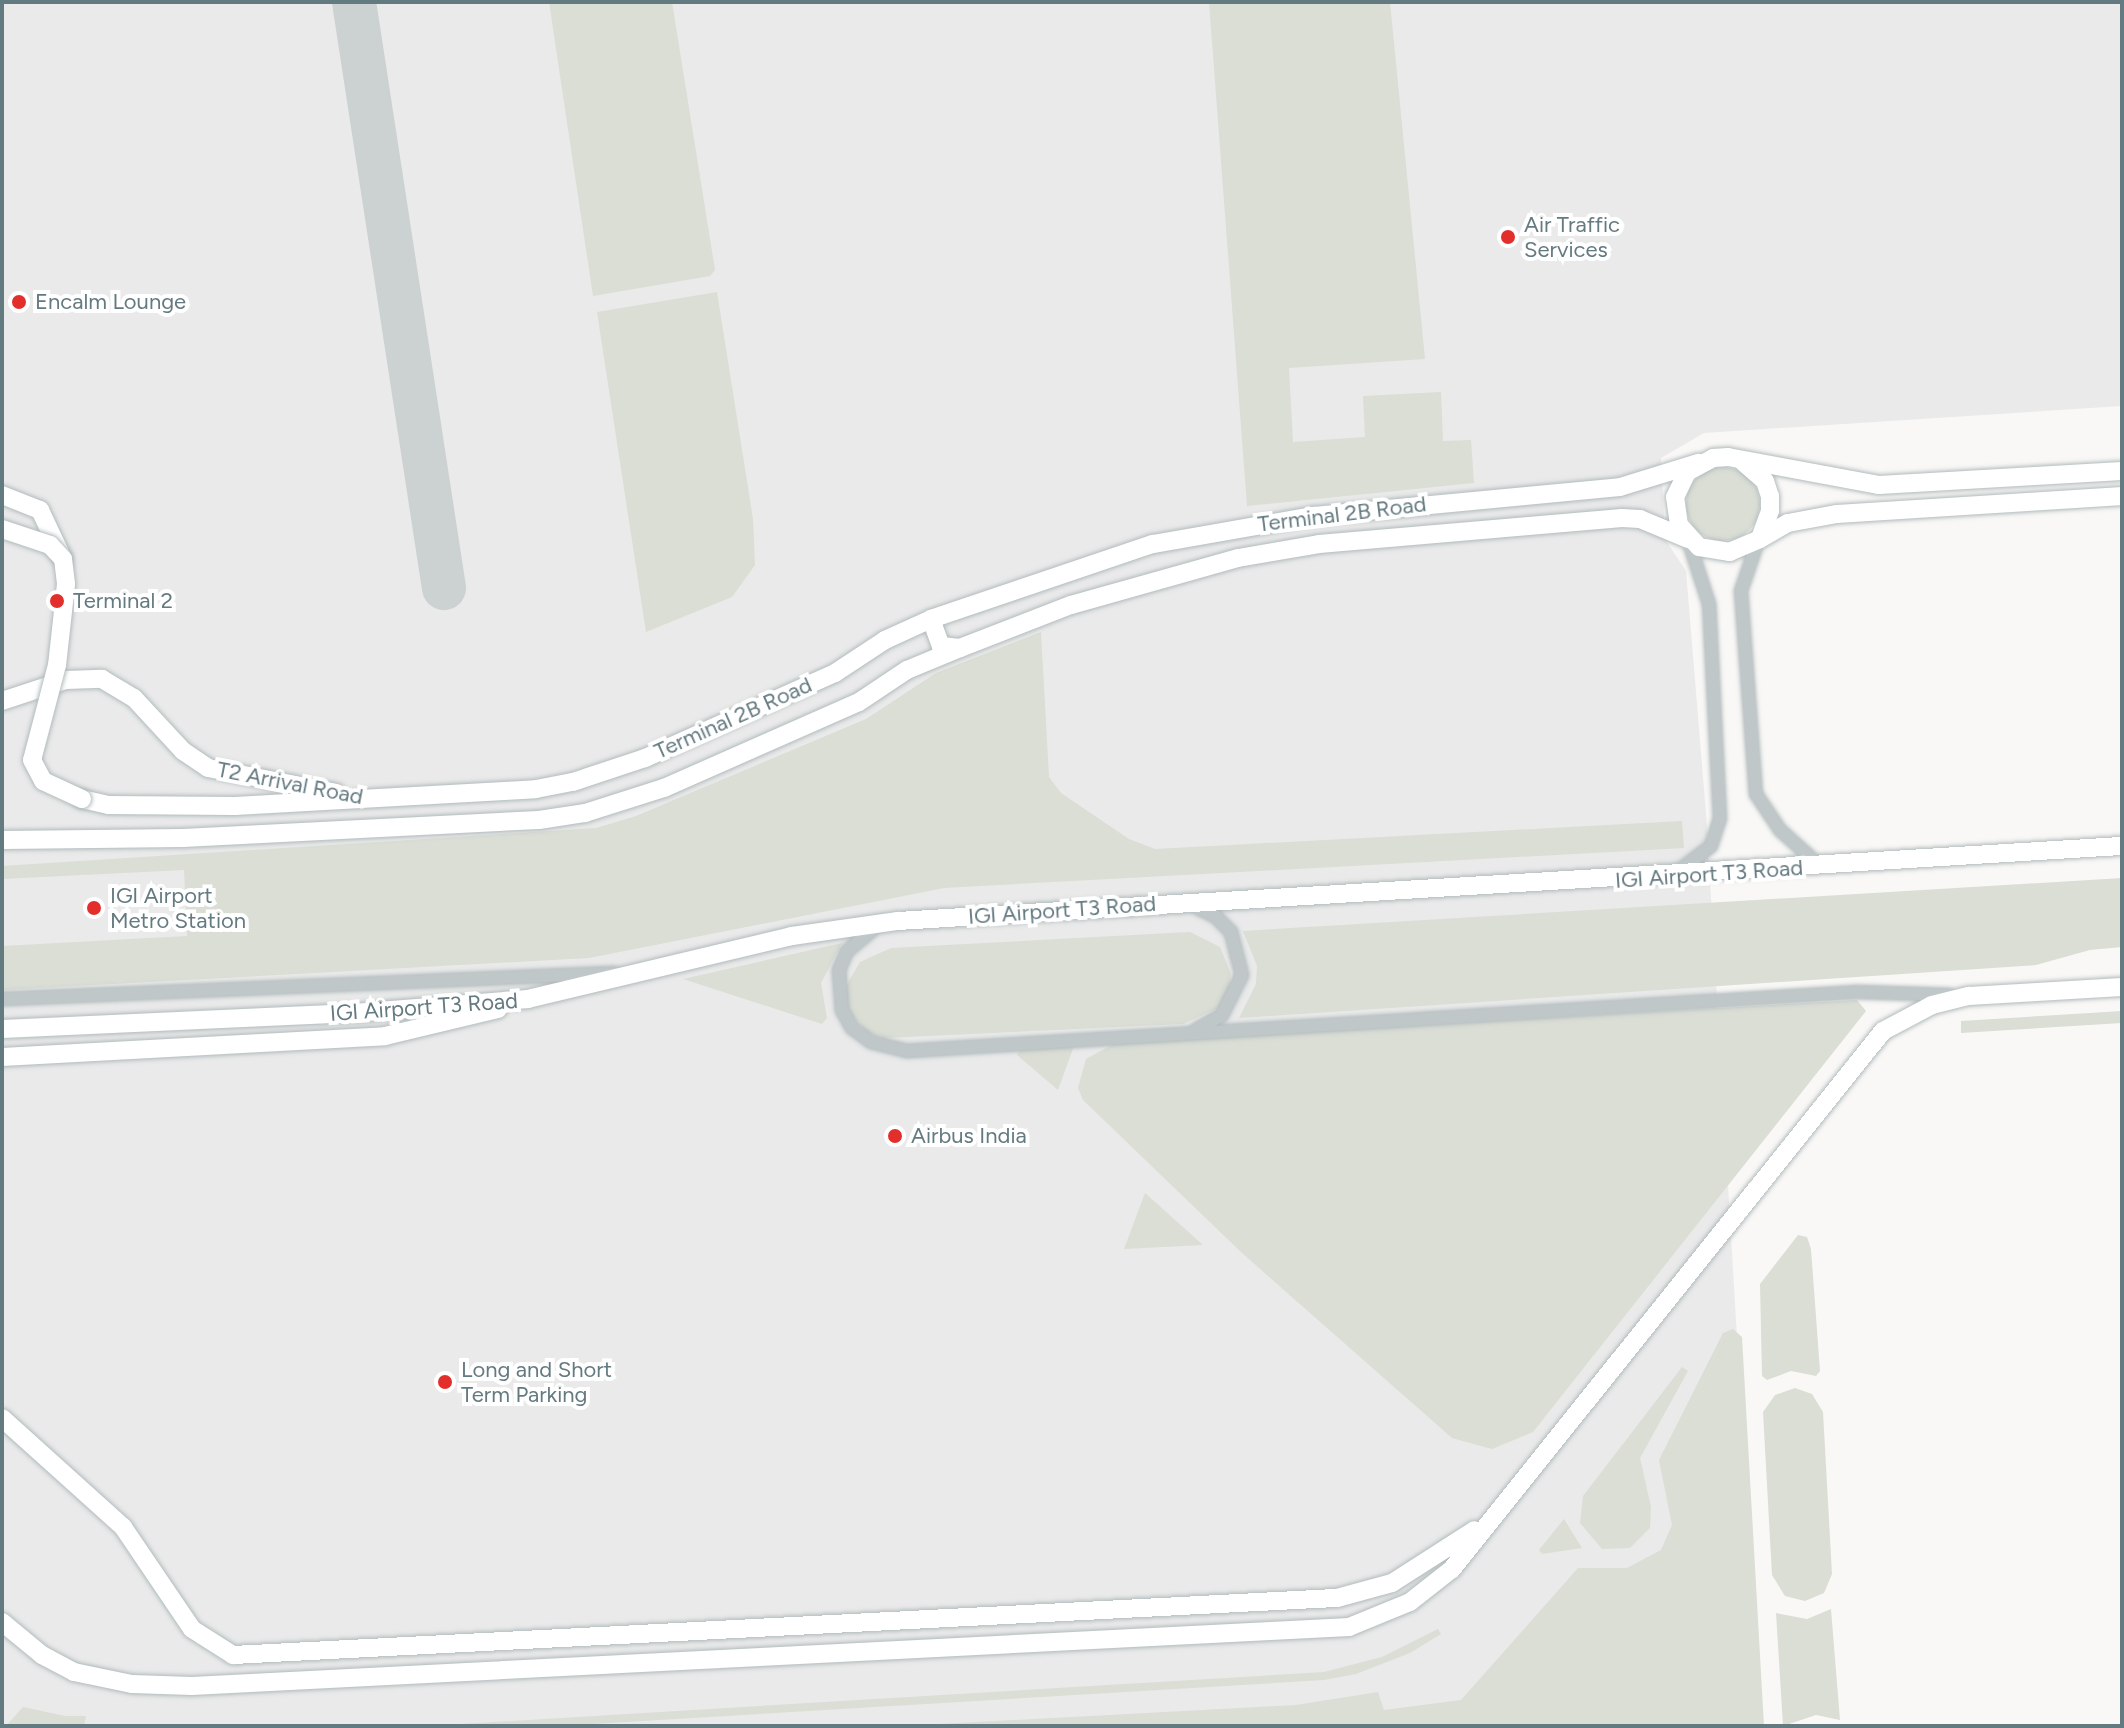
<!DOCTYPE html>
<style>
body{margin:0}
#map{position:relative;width:2124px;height:1728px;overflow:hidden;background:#f9f8f6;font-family:Figtree,sans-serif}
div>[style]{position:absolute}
.built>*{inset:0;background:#eaeaea}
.green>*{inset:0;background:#daded5}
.round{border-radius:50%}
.taxiway>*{height:44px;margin:-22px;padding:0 22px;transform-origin:22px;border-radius:22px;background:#ccd1d2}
.roads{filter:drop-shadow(0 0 2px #b2bbbd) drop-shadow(0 0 2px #b2bbbd)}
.minor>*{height:12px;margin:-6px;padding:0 6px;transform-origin:6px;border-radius:6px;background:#c0c7c9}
.secondary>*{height:18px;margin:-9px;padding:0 9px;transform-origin:9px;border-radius:9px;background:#fff}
.bridges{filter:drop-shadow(0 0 2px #b2bbbd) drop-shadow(0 0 2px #b2bbbd)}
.secondary-bridge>*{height:18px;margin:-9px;padding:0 9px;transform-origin:9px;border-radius:9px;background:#fff}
.dots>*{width:22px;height:22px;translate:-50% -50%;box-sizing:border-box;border:4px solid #fff;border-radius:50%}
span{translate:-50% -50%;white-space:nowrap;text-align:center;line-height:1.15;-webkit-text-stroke:8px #fff;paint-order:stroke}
.poi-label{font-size:22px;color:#647a81}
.left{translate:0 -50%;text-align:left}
.street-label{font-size:22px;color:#647a81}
.frame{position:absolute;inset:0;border:4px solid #647a81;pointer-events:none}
</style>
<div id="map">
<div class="built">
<i style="clip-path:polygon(2px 2px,2122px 2px,2122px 406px,1704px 433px,1661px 458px,1665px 539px,1686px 571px,1706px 813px,1760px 1726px,2px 1726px)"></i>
</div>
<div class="green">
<i style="clip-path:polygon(549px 2px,672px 2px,715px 270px,710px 276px,593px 296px)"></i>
<i style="clip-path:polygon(1209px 2px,1390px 2px,1425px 359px,1289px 368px,1293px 442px,1365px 437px,1363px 396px,1441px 392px,1443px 441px,1471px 440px,1474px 483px,1247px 506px)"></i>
<i style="clip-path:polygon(717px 292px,753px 519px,755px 565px,732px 597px,646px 632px,597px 312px)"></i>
<i class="round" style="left:1686px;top:467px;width:74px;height:74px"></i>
<i style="clip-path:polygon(1041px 632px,1049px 777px,1061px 793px,1129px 839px,1155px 849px,1682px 821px,1684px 848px,944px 888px,589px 958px,2px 990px,2px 946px,187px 936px,184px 870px,2px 879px,2px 866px,596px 828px,636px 816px,866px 719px,936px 673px)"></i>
<i style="clip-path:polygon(2122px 878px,2122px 947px,2090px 950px,2036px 965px,1239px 1018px,1256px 984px,1257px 966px,1243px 931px)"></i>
<i style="clip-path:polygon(1190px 932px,1220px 947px,1231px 974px,1228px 993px,1218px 1008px,1183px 1024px,884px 1038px,867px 1032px,851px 1015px,846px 999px,846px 986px,860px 962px,891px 948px)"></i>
<i style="clip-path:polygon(842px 943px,821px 983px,827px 1018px,822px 1024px,683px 979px)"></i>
<i style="clip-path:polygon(1857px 1000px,1866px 1011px,1533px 1432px,1492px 1449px,1452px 1438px,1242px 1253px,1083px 1100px,1078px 1088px,1086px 1059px,1115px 1043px)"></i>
<i style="clip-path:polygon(2122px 1011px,2122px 1023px,1961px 1033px,1961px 1021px)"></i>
<i style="clip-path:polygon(1074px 1046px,1058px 1090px,1017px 1055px,1020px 1049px)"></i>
<i style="clip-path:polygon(1145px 1193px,1203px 1245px,1124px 1249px)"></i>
<i style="clip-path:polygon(1798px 1235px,1807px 1237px,1811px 1249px,1820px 1371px,1816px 1376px,1791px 1371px,1767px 1380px,1762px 1376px,1760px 1284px)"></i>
<i style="clip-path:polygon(1733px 1329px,1742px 1337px,1764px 1726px,902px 1726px,1296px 1705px,1378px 1692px,1384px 1710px,1461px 1700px,1578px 1568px,1627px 1568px,1661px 1550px,1672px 1525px,1659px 1460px,1723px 1333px)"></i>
<i style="clip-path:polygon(1682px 1367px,1688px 1371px,1640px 1458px,1651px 1507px,1650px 1528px,1630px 1548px,1602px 1549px,1580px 1523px,1583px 1496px)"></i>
<i style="clip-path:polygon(1795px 1388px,1812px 1394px,1823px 1412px,1832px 1574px,1824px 1593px,1805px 1601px,1785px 1596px,1772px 1575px,1763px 1412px,1775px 1395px)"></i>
<i style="clip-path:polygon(1564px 1519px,1582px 1548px,1542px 1554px,1539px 1550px)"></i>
<i style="clip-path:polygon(1831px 1609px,1840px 1720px,1816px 1715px,1783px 1726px,1776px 1613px,1807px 1619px)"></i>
<i style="clip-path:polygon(1438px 1629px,1441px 1634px,1410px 1653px,1356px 1674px,1324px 1680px,560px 1726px,428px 1726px,1324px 1672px,1382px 1657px)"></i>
<i style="clip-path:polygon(23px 1707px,65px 1716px,86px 1716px,84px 1726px,6px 1726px)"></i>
</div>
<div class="taxiway">
<i style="left:354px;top:2px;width:593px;rotate:81.27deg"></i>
</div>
<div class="roads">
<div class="minor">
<i style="left:1758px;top:541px;width:53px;rotate:108.8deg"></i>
<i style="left:1741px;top:591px;width:204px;rotate:85.8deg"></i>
<i style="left:1756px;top:794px;width:43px;rotate:56.3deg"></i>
<i style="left:1780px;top:830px;width:52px;rotate:41.9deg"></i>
<i style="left:1676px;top:873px;width:44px;rotate:-37.6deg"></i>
<i style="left:1711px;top:846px;width:28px;rotate:-72deg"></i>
<i style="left:1720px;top:819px;width:215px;rotate:-92.9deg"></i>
<i style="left:1709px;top:604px;width:65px;rotate:-107.9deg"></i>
<i style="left:1192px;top:905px;width:25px;rotate:26deg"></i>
<i style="left:1215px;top:916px;width:23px;rotate:45deg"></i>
<i style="left:1231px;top:932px;width:44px;rotate:75.7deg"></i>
<i style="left:1242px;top:975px;width:45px;rotate:116.6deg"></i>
<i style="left:1222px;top:1015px;width:30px;rotate:150deg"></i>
<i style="left:876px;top:927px;width:38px;rotate:140deg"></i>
<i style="left:847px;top:951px;width:21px;rotate:113deg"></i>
<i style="left:839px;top:970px;width:40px;rotate:85.7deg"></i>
<i style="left:842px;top:1010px;width:21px;rotate:61deg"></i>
<i style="left:852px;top:1028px;width:24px;rotate:36deg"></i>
<i style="left:871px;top:1042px;width:37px;rotate:14deg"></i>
<i style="left:907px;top:1051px;width:952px;rotate:-3.55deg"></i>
<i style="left:1857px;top:992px;width:93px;rotate:1.8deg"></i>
<i style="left:2px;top:999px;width:613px;rotate:-2.43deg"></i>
</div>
<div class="secondary">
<i style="left:1743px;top:462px;width:29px;rotate:41deg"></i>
<i style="left:1765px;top:481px;width:16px;rotate:72deg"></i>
<i style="left:1770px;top:496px;width:15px;rotate:90deg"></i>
<i style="left:1770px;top:511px;width:30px;rotate:110deg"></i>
<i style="left:1760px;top:539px;width:33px;rotate:157deg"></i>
<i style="left:1730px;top:552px;width:31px;rotate:-171deg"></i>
<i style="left:1699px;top:547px;width:30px;rotate:-132deg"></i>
<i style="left:1679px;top:525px;width:28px;rotate:-98deg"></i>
<i style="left:1675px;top:497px;width:28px;rotate:-64deg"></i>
<i style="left:1687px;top:472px;width:30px;rotate:-28deg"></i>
<i style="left:1713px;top:458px;width:15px;rotate:-4deg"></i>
<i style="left:1728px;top:457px;width:154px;rotate:10.5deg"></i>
<i style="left:1879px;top:485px;width:243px;rotate:-3.3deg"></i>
<i style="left:2px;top:495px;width:41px;rotate:21.5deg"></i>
<i style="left:40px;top:510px;width:54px;rotate:64.9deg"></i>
<i style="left:1760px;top:539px;width:32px;rotate:-30deg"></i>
<i style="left:1788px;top:523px;width:50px;rotate:-10.4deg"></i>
<i style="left:1837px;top:514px;width:286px;rotate:-3.6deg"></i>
<i style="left:931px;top:619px;width:29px;rotate:70deg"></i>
<i style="left:941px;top:646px;width:19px;rotate:6deg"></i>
<i style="left:2px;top:701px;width:67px;rotate:-18.2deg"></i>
<i style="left:66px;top:680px;width:36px;rotate:-2deg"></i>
<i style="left:102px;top:679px;width:37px;rotate:31deg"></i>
<i style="left:134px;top:698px;width:72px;rotate:47.2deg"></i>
<i style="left:183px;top:751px;width:30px;rotate:34deg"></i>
<i style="left:208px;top:768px;width:131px;rotate:11deg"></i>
<i style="left:82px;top:799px;width:27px;rotate:13deg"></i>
<i style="left:108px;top:805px;width:127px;rotate:0.5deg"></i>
<i style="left:235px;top:806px;width:301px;rotate:-3.2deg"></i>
<i style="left:536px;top:789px;width:38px;rotate:-11deg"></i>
<i style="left:573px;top:782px;width:76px;rotate:-18.4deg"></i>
<i style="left:645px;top:758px;width:208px;rotate:-24.1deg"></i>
<i style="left:835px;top:673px;width:60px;rotate:-33.4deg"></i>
<i style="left:885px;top:640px;width:51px;rotate:-24.5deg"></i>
<i style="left:931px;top:619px;width:234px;rotate:-18.7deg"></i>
<i style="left:1153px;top:544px;width:163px;rotate:-9.9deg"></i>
<i style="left:1314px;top:516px;width:307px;rotate:-5.4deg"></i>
<i style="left:1620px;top:487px;width:82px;rotate:-17.1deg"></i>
<i style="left:2px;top:840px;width:181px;rotate:-0.6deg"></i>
<i style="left:183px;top:838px;width:356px;rotate:-2.9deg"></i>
<i style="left:539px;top:820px;width:47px;rotate:-8.7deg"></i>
<i style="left:585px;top:813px;width:83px;rotate:-17.6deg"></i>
<i style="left:664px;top:788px;width:213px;rotate:-23.8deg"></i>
<i style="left:859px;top:702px;width:58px;rotate:-33.7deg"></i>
<i style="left:907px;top:670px;width:57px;rotate:-22.5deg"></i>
<i style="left:960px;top:648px;width:119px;rotate:-21.2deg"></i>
<i style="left:1071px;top:605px;width:173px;rotate:-15.7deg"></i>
<i style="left:1238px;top:558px;width:82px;rotate:-9.8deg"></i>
<i style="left:1319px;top:544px;width:304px;rotate:-4.9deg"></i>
<i style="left:1622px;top:518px;width:18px;rotate:3deg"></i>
<i style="left:1640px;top:519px;width:52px;rotate:22.6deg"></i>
<i style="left:2px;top:1029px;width:352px;rotate:-2.6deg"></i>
<i style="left:354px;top:1013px;width:175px;rotate:-4.6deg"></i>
<i style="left:528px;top:999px;width:271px;rotate:-13.4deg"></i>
<i style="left:792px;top:936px;width:107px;rotate:-8.1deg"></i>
<i style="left:898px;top:921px;width:1226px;rotate:-3.51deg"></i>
<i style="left:2px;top:1057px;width:384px;rotate:-3.1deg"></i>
<i style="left:385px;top:1036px;width:116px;rotate:-13.4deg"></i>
<i style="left:2px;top:1418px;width:163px;rotate:42deg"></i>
<i style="left:123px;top:1527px;width:123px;rotate:55.9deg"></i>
<i style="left:192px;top:1629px;width:49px;rotate:32.4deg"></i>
<i style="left:233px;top:1655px;width:1105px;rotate:-2.96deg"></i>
<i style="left:1337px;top:1598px;width:57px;rotate:-15.3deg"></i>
<i style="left:1392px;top:1583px;width:98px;rotate:-32.6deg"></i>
<i style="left:2px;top:1622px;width:52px;rotate:39.5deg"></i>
<i style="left:42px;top:1655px;width:36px;rotate:28deg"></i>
<i style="left:74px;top:1672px;width:59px;rotate:11.7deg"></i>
<i style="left:132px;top:1684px;width:60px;rotate:1.9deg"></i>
<i style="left:192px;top:1686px;width:1159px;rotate:-2.92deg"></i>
<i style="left:1349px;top:1627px;width:66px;rotate:-22.3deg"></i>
<i style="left:1410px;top:1602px;width:53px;rotate:-38.2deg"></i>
<i style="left:1452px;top:1569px;width:689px;rotate:-51.3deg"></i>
<i style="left:1883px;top:1031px;width:55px;rotate:-28deg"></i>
<i style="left:1932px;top:1005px;width:38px;rotate:-14deg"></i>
<i style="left:1969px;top:996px;width:153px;rotate:-3.4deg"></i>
</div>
</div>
<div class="bridges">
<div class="secondary-bridge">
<i style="left:2px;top:529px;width:51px;rotate:18.4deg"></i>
<i style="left:50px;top:545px;width:19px;rotate:47deg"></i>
<i style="left:63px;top:559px;width:25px;rotate:83deg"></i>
<i style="left:66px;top:584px;width:81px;rotate:96.3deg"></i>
<i style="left:57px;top:665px;width:98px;rotate:104.7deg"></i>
<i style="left:32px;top:760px;width:24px;rotate:62deg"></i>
<i style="left:43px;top:781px;width:43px;rotate:24.8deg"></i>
</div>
</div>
<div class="dots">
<i style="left:1508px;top:237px;background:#e32f2c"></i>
<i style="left:19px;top:302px;background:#e32f2c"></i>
<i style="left:57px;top:601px;background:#e32f2c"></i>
<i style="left:94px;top:908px;background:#e32f2c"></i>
<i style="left:895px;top:1136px;background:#e32f2c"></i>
<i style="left:445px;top:1382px;background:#e32f2c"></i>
</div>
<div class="poi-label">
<span class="left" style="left:1524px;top:237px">Air Traffic<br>Services</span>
<span class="left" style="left:35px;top:302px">Encalm Lounge</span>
<span class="left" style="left:73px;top:601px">Terminal 2</span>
<span class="left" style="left:110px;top:908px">IGI Airport<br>Metro Station</span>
<span class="left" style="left:911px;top:1136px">Airbus India</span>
<span class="left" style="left:461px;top:1382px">Long and Short<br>Term Parking</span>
</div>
<div class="street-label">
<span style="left:1342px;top:514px;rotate:-7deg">Terminal 2B Road</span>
<span style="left:733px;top:718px;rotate:-24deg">Terminal 2B Road</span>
<span style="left:290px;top:783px;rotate:11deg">T2 Arrival Road</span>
<span style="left:1709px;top:874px;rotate:-4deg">IGI Airport T3 Road</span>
<span style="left:1062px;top:910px;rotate:-4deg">IGI Airport T3 Road</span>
<span style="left:424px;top:1007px;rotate:-4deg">IGI Airport T3 Road</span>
</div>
<div class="frame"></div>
</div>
